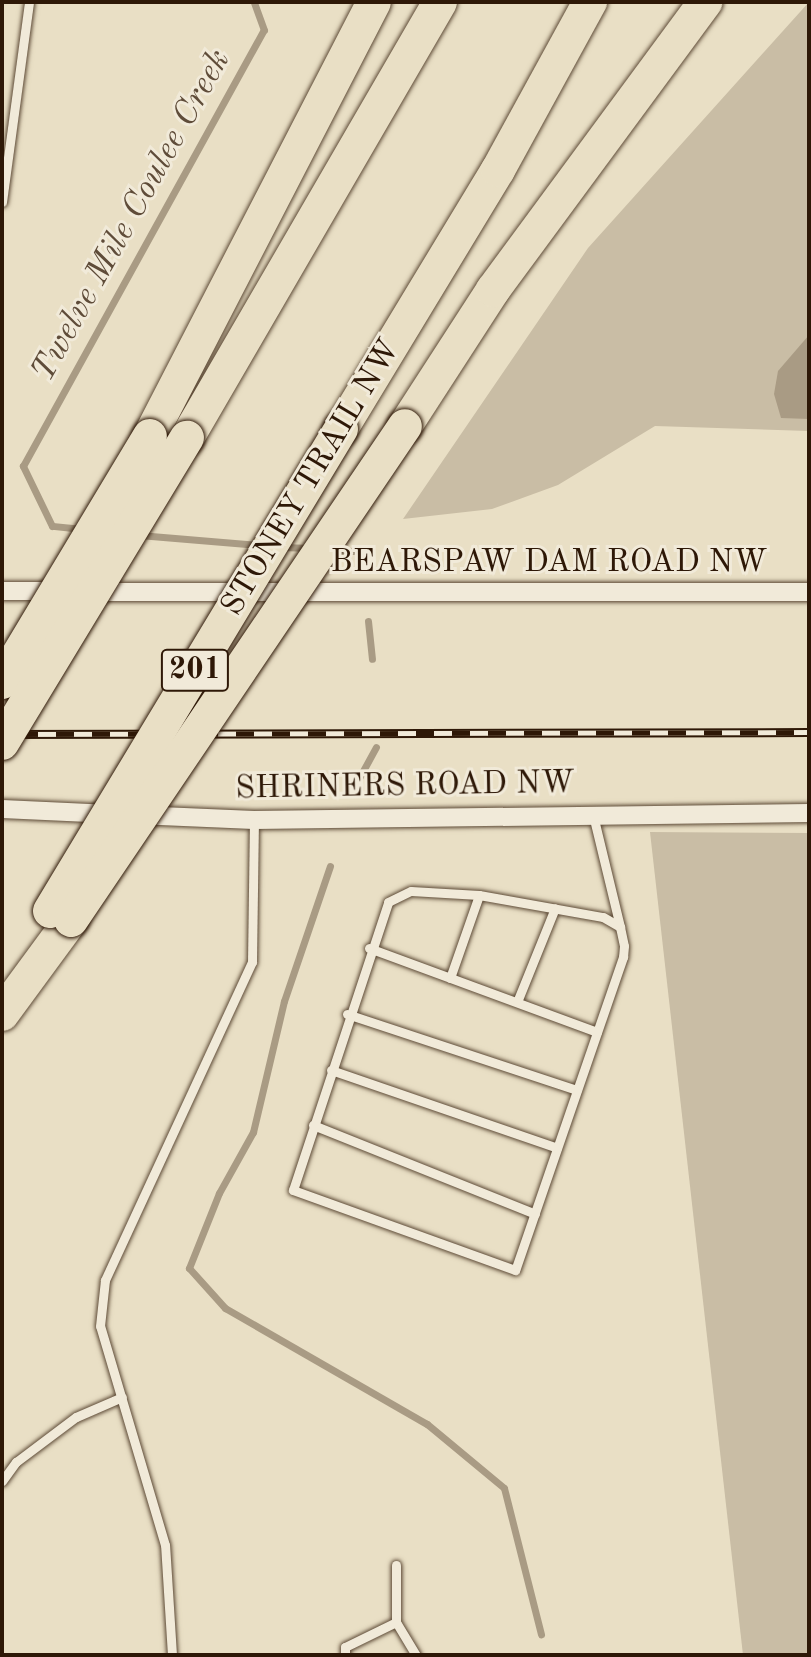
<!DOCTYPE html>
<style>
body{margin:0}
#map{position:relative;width:811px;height:1657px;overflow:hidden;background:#e9dfc5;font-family:"Old Standard TT",serif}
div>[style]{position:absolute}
.green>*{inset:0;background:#c9bda5}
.water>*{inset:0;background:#a99b84}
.stream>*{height:7px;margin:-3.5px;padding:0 3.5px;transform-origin:3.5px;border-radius:3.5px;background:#a99b84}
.roads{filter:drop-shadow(0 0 2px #5d4a36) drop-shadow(0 0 2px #5d4a36)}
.service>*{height:9px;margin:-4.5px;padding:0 4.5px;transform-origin:4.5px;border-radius:4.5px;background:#f1ead9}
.minor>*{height:18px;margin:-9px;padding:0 9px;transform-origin:9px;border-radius:9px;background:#f1ead9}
.motorway>*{height:34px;margin:-17px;padding:0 17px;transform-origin:17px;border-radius:17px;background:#e9dfc5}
.rail>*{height:9px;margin-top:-4.5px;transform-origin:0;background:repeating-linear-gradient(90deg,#f1ead9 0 18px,#2e1807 0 36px);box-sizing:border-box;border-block:2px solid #2e1807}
.bridges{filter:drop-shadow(0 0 2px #2e1807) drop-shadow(0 0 2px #2e1807)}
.motorway-bridge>*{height:34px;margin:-17px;padding:0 17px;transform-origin:17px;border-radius:17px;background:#e9dfc5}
span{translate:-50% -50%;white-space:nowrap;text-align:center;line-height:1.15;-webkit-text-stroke:6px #f1ead9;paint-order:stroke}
.shield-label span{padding:2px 6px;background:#f1ead9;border:2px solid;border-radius:6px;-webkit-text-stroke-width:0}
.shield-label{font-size:30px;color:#2e1807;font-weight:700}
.street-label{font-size:32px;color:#2e1807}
.water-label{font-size:34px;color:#5f4c39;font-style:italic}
.frame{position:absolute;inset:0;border:4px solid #2e1807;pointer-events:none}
</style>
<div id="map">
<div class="green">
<i style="clip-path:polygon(809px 2px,809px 431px,655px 426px,558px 485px,492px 509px,403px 519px,588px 248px)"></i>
<i style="clip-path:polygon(650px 832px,809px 833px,809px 1655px,743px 1655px)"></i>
</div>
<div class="water">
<i style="clip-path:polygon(809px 335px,809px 419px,781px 418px,774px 394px,778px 371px)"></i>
</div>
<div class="stream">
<i style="left:82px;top:529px;width:30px;rotate:-174deg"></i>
<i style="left:52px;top:526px;width:67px;rotate:-115.8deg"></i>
<i style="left:23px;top:466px;width:498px;rotate:-61.1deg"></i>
<i style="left:264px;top:30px;width:30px;rotate:-110deg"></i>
<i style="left:139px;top:535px;width:119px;rotate:4.8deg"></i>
<i style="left:282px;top:547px;width:28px;rotate:2deg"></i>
<i style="left:334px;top:550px;width:19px;rotate:3deg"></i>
<i style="left:368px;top:621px;width:38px;rotate:84deg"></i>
<i style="left:352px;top:791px;width:50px;rotate:-61.4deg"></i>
<i style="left:330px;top:866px;width:143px;rotate:108.8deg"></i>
<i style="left:284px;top:1001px;width:135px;rotate:103.3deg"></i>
<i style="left:253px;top:1132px;width:70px;rotate:119.1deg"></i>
<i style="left:219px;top:1193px;width:81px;rotate:111.8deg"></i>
<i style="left:189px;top:1268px;width:54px;rotate:48deg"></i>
<i style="left:225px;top:1308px;width:233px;rotate:29.9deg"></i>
<i style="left:427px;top:1424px;width:100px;rotate:39.7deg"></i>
<i style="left:504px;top:1488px;width:151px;rotate:75.8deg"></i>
</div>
<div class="roads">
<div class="service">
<i style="left:2px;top:202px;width:202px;rotate:-82.3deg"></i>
<i style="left:593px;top:815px;width:115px;rotate:76.4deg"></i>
<i style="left:620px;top:927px;width:19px;rotate:78deg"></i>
<i style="left:624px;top:946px;width:11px;rotate:95deg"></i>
<i style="left:623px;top:957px;width:331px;rotate:109deg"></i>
<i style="left:515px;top:1270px;width:236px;rotate:-160.2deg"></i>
<i style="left:293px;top:1190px;width:303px;rotate:-71.7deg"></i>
<i style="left:388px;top:902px;width:25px;rotate:-26deg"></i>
<i style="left:411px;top:891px;width:68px;rotate:3.4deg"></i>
<i style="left:479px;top:895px;width:126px;rotate:10.1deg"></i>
<i style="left:603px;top:917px;width:20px;rotate:30deg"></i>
<i style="left:369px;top:948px;width:243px;rotate:20.2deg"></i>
<i style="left:450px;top:978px;width:88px;rotate:-70.7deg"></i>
<i style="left:517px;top:1002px;width:101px;rotate:-68deg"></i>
<i style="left:347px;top:1014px;width:242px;rotate:18.3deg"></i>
<i style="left:331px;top:1070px;width:239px;rotate:19deg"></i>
<i style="left:313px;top:1125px;width:239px;rotate:21.8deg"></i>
<i style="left:2px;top:1481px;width:24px;rotate:-54deg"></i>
<i style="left:16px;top:1462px;width:75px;rotate:-36.9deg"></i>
<i style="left:76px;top:1417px;width:50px;rotate:-23.5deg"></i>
<i style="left:396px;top:1565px;width:57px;rotate:90deg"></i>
<i style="left:396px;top:1622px;width:39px;rotate:59deg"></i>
<i style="left:172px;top:1655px;width:110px;rotate:-93.6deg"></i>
<i style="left:165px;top:1545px;width:228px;rotate:-106.5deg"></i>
<i style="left:100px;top:1326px;width:46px;rotate:-83.8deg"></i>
<i style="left:105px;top:1280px;width:350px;rotate:-65.2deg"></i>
<i style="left:252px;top:962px;width:142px;rotate:-89.2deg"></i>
<i style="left:345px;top:1655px;width:8px;rotate:-90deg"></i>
<i style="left:345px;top:1647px;width:57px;rotate:-26.1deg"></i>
</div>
<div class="minor">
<i style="left:2px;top:591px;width:57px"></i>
<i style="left:89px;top:592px;width:720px"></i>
<i style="left:2px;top:809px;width:109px;rotate:2.6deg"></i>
<i style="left:137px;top:815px;width:117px;rotate:2.4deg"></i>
<i style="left:254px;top:820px;width:555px;rotate:-0.72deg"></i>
</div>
<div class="motorway">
<i style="left:405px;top:426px;width:162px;rotate:-57.1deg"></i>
<i style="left:493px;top:290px;width:358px;rotate:-53.6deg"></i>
<i style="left:341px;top:429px;width:303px;rotate:-58.8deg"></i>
<i style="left:498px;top:170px;width:192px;rotate:-61.3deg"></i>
<i style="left:150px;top:436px;width:488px;rotate:-62.7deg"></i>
<i style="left:187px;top:438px;width:504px;rotate:-59.87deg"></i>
<i style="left:2px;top:1014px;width:117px;rotate:-53.7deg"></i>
</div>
</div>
<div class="rail">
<i style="left:2px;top:734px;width:807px;rotate:-0.14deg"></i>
</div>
<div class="bridges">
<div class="motorway-bridge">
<i style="left:2px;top:682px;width:287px;rotate:-59deg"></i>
<i style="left:2px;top:743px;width:357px;rotate:-58.8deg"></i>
<i style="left:50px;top:911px;width:563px;rotate:-58.88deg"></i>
<i style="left:71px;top:920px;width:596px;rotate:-55.94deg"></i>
</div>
</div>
<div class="shield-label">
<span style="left:195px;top:670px">201</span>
</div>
<div class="street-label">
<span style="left:312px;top:478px;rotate:-59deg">STONEY TRAIL NW</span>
<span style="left:549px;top:563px">BEARSPAW DAM ROAD NW</span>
<span style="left:405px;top:787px;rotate:-1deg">SHRINERS ROAD NW</span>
</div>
<div class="water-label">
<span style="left:132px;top:216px;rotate:-61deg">Twelve Mile Coulee Creek</span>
</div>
<div class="frame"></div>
</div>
